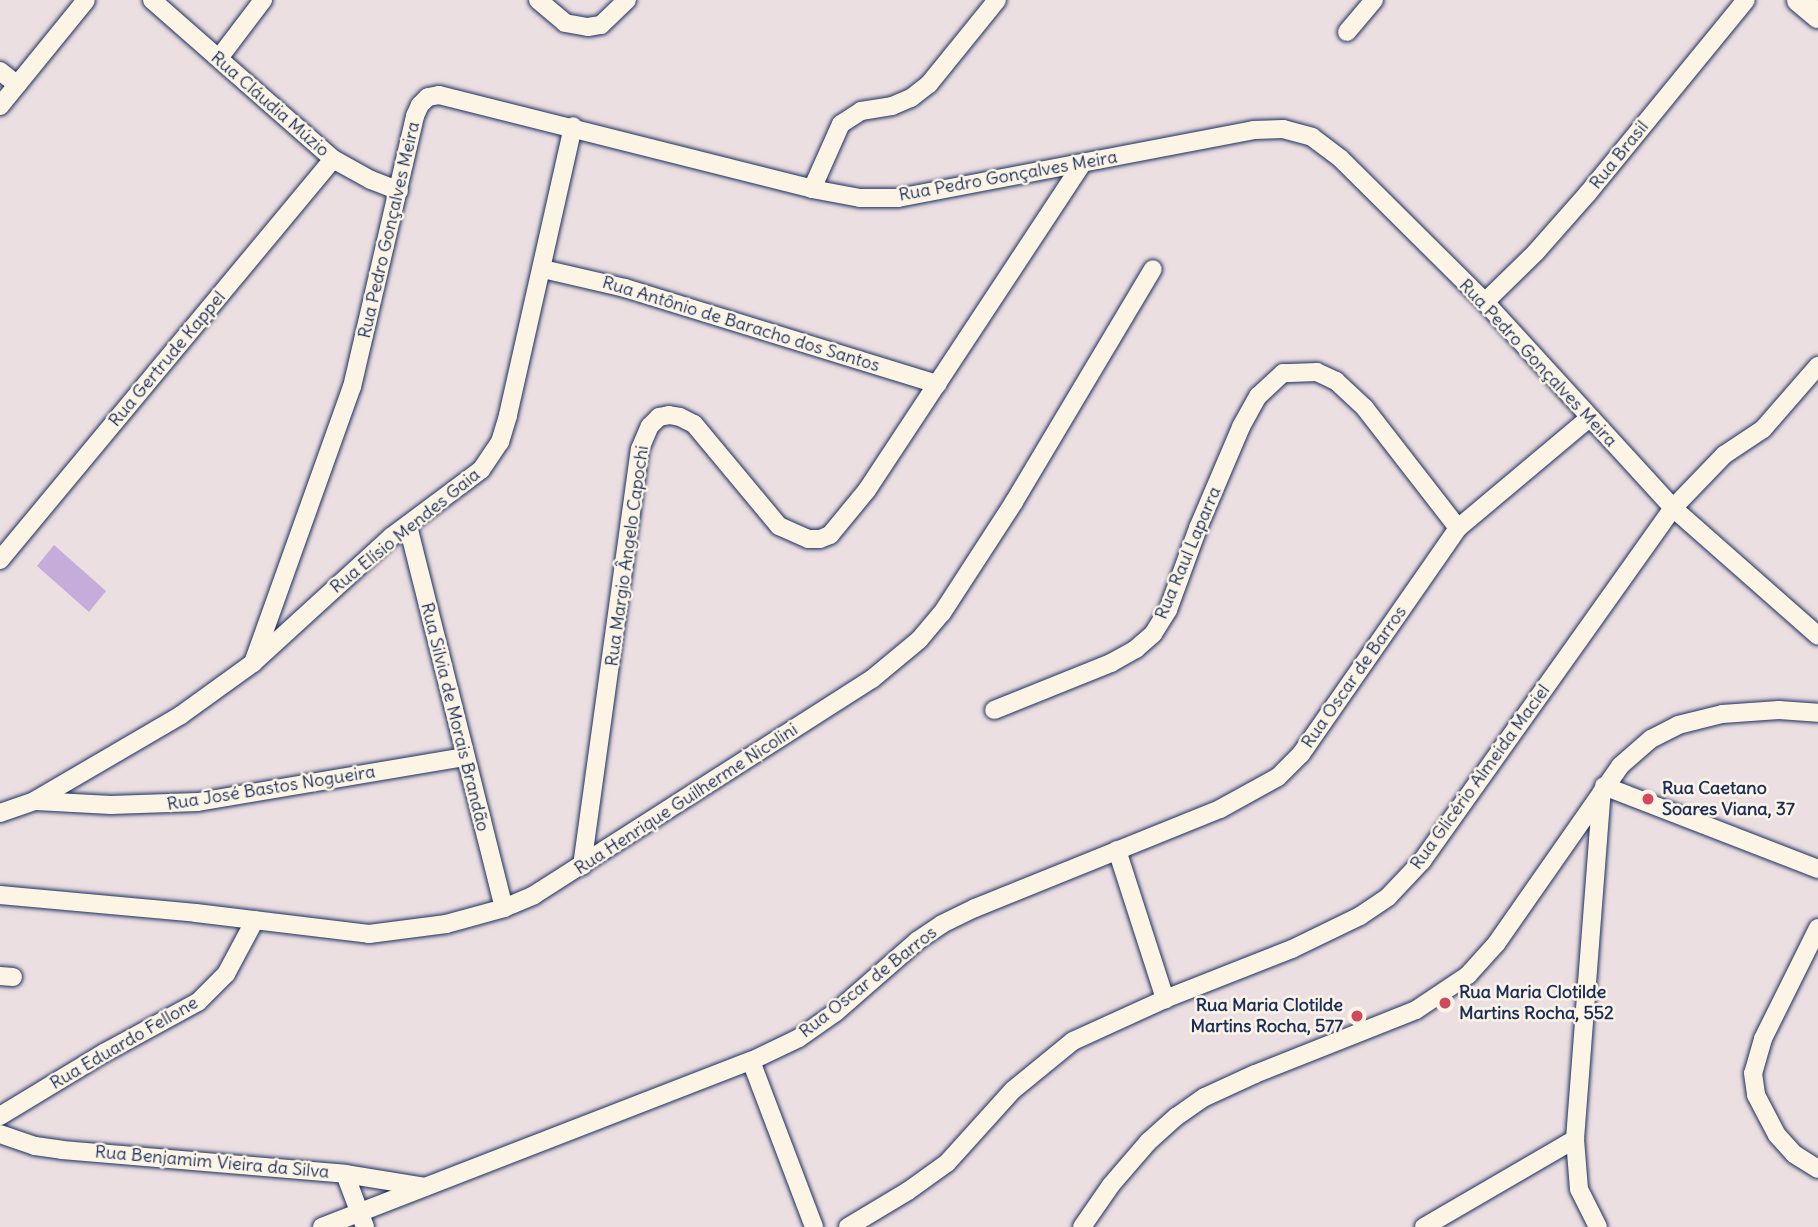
<!DOCTYPE html>
<meta charset="utf-8">
<style>
body{margin:0}
#map{position:relative;width:1818px;height:1227px;overflow:hidden;background:#ecdfe2;font-family:Delius,sans-serif}
div>[style]{position:absolute}
.building>*{inset:0;background:#c6acda}
.roads{filter:drop-shadow(0 0 2px #1b2f5e) drop-shadow(0 0 2px #1b2f5e)}
.street>*{height:18px;margin:-9px;padding:0 9px;transform-origin:9px;border-radius:9px;background:#fcf5e5}
.secondary>*{height:24px;margin:-12px;padding:0 12px;transform-origin:12px;border-radius:12px;background:#fcf5e5}
.dots>*{width:19px;height:19px;translate:-50% -50%;box-sizing:border-box;border:4px solid #fcf5e5;border-radius:50%}
span{translate:-50% -50%;white-space:nowrap;text-align:center;line-height:1.15;-webkit-text-stroke:5px #fcf5e5;paint-order:stroke}
.street-label{font-size:18px;color:#1b2f5e}
.poi-label{font-size:18px;color:#1b2f5e;font-weight:700}
.left{translate:0 -50%;text-align:left}
.right{translate:-100% -50%;text-align:right}
</style>
<div id="map">
<div class="building">
<i style="clip-path:polygon(54px 545px,106px 591px,89px 612px,37px 566px)"></i>
</div>
<div class="roads">
<div class="street">
<i style="left:152px;top:0;width:241px;rotate:41.3deg"></i>
<i style="left:333px;top:159px;width:43px;rotate:28.9deg"></i>
<i style="left:371px;top:180px;width:30px;rotate:21deg"></i>
<i style="left:538px;top:0;width:35px;rotate:40deg"></i>
<i style="left:565px;top:23px;width:23px;rotate:10deg"></i>
<i style="left:588px;top:27px;width:13px;rotate:-9deg"></i>
<i style="left:601px;top:25px;width:36px;rotate:-44deg"></i>
<i style="left:1347px;top:32px;width:42px;rotate:-49.8deg"></i>
<i style="left:219px;top:58px;width:73px;rotate:-52.8deg"></i>
<i style="left:0;top:71px;width:22px;rotate:39deg"></i>
<i style="left:0;top:106px;width:136px;rotate:-50.9deg"></i>
<i style="left:812px;top:189px;width:71px;rotate:-66deg"></i>
<i style="left:841px;top:124px;width:24px;rotate:-33deg"></i>
<i style="left:861px;top:111px;width:31px;rotate:-9deg"></i>
<i style="left:892px;top:106px;width:21px;rotate:-23deg"></i>
<i style="left:911px;top:98px;width:23px;rotate:-38deg"></i>
<i style="left:929px;top:84px;width:108px;rotate:-51deg"></i>
<i style="left:543px;top:269px;width:84px;rotate:13deg"></i>
<i style="left:625px;top:288px;width:327px;rotate:17.1deg"></i>
<i style="left:1485px;top:302px;width:71px;rotate:-44.4deg"></i>
<i style="left:1536px;top:252px;width:79px;rotate:-48.6deg"></i>
<i style="left:1588px;top:193px;width:249px;rotate:-50.7deg"></i>
<i style="left:408px;top:526px;width:394px;rotate:75.9deg"></i>
<i style="left:1458px;top:528px;width:171px;rotate:-40deg"></i>
<i style="left:0;top:560px;width:521px;rotate:-50.29deg"></i>
<i style="left:253px;top:663px;width:293px;rotate:-70.3deg"></i>
<i style="left:352px;top:387px;width:278px;rotate:-76.9deg"></i>
<i style="left:415px;top:116px;width:12px;rotate:-66deg"></i>
<i style="left:420px;top:105px;width:11px;rotate:-45deg"></i>
<i style="left:428px;top:97px;width:11px;rotate:-10deg"></i>
<i style="left:439px;top:95px;width:385px;rotate:14.1deg"></i>
<i style="left:812px;top:189px;width:49px;rotate:10.6deg"></i>
<i style="left:860px;top:198px;width:38px"></i>
<i style="left:898px;top:198px;width:362px;rotate:-10.8deg"></i>
<i style="left:1254px;top:130px;width:29px;rotate:-2deg"></i>
<i style="left:1283px;top:129px;width:30px;rotate:15deg"></i>
<i style="left:1312px;top:137px;width:36px;rotate:37deg"></i>
<i style="left:1341px;top:159px;width:203px;rotate:44.8deg"></i>
<i style="left:1485px;top:302px;width:279px;rotate:47.6deg"></i>
<i style="left:1673px;top:508px;width:193px;rotate:41.4deg"></i>
<i style="left:1604px;top:786px;width:230px;rotate:21.2deg"></i>
<i style="left:36px;top:801px;width:75px;rotate:3.1deg"></i>
<i style="left:111px;top:805px;width:87px;rotate:-2deg"></i>
<i style="left:198px;top:802px;width:271px;rotate:-9.6deg"></i>
<i style="left:0;top:813px;width:36px;rotate:-19deg"></i>
<i style="left:34px;top:801px;width:170px;rotate:-30.3deg"></i>
<i style="left:181px;top:715px;width:89px;rotate:-35.8deg"></i>
<i style="left:253px;top:663px;width:187px;rotate:-42.4deg"></i>
<i style="left:391px;top:537px;width:112px;rotate:-36.7deg"></i>
<i style="left:481px;top:470px;width:34px;rotate:-56deg"></i>
<i style="left:500px;top:442px;width:28px;rotate:-73deg"></i>
<i style="left:508px;top:415px;width:296px;rotate:-77.3deg"></i>
<i style="left:1117px;top:850px;width:157px;rotate:72.1deg"></i>
<i style="left:582px;top:866px;width:421px;rotate:-82.1deg"></i>
<i style="left:640px;top:449px;width:25px;rotate:-67deg"></i>
<i style="left:650px;top:426px;width:13px;rotate:-45deg"></i>
<i style="left:659px;top:417px;width:10px;rotate:-11deg"></i>
<i style="left:669px;top:415px;width:11px;rotate:10deg"></i>
<i style="left:680px;top:417px;width:16px;rotate:27deg"></i>
<i style="left:694px;top:424px;width:133px;rotate:50.2deg"></i>
<i style="left:779px;top:526px;width:32px;rotate:24deg"></i>
<i style="left:808px;top:539px;width:12px"></i>
<i style="left:820px;top:539px;width:11px;rotate:-22deg"></i>
<i style="left:830px;top:535px;width:58px;rotate:-50.6deg"></i>
<i style="left:867px;top:490px;width:389px;rotate:-56.6deg"></i>
<i style="left:0;top:895px;width:197px;rotate:5.2deg"></i>
<i style="left:196px;top:913px;width:174px;rotate:6.9deg"></i>
<i style="left:369px;top:934px;width:78px;rotate:-7.4deg"></i>
<i style="left:446px;top:924px;width:60px;rotate:-15.4deg"></i>
<i style="left:504px;top:908px;width:33px;rotate:-23deg"></i>
<i style="left:534px;top:895px;width:401px;rotate:-32.6deg"></i>
<i style="left:872px;top:679px;width:61px;rotate:-39.7deg"></i>
<i style="left:919px;top:640px;width:35px;rotate:-50deg"></i>
<i style="left:942px;top:613px;width:132px;rotate:-57deg"></i>
<i style="left:1014px;top:502px;width:271px;rotate:-59.2deg"></i>
<i style="left:1818px;top:928px;width:124px;rotate:116.4deg"></i>
<i style="left:1763px;top:1039px;width:35px;rotate:106deg"></i>
<i style="left:1753px;top:1073px;width:22px;rotate:82deg"></i>
<i style="left:1756px;top:1095px;width:45px;rotate:62.3deg"></i>
<i style="left:1777px;top:1135px;width:25px;rotate:48deg"></i>
<i style="left:1794px;top:1154px;width:28px;rotate:32deg"></i>
<i style="left:0;top:976px;width:13px;rotate:4deg"></i>
<i style="left:751px;top:1061px;width:178px;rotate:69.2deg"></i>
<i style="left:0;top:1116px;width:122px;rotate:-31.2deg"></i>
<i style="left:104px;top:1053px;width:107px;rotate:-28.5deg"></i>
<i style="left:198px;top:1002px;width:40px;rotate:-45deg"></i>
<i style="left:226px;top:974px;width:61px;rotate:-61.8deg"></i>
<i style="left:0;top:1134px;width:37px;rotate:19deg"></i>
<i style="left:35px;top:1146px;width:27px;rotate:8deg"></i>
<i style="left:62px;top:1150px;width:284px;rotate:4.8deg"></i>
<i style="left:345px;top:1174px;width:81px;rotate:9.2deg"></i>
<i style="left:345px;top:1174px;width:57px;rotate:69.3deg"></i>
<i style="left:322px;top:1227px;width:460px;rotate:-21.2deg"></i>
<i style="left:751px;top:1061px;width:53px;rotate:-25.6deg"></i>
<i style="left:799px;top:1038px;width:45px;rotate:-35.1deg"></i>
<i style="left:836px;top:1012px;width:108px;rotate:-41.2deg"></i>
<i style="left:917px;top:941px;width:30px;rotate:-34deg"></i>
<i style="left:942px;top:924px;width:37px;rotate:-26deg"></i>
<i style="left:975px;top:908px;width:264px;rotate:-22deg"></i>
<i style="left:1220px;top:809px;width:66px;rotate:-28.9deg"></i>
<i style="left:1278px;top:777px;width:33px;rotate:-45deg"></i>
<i style="left:1301px;top:754px;width:275px;rotate:-55.2deg"></i>
<i style="left:1458px;top:528px;width:152px;rotate:-127.8deg"></i>
<i style="left:1365px;top:408px;width:40px;rotate:-137deg"></i>
<i style="left:1336px;top:381px;width:21px;rotate:-155deg"></i>
<i style="left:1317px;top:372px;width:34px;rotate:178deg"></i>
<i style="left:1283px;top:373px;width:34px;rotate:137deg"></i>
<i style="left:1258px;top:396px;width:35px;rotate:119deg"></i>
<i style="left:1241px;top:427px;width:110px;rotate:113.1deg"></i>
<i style="left:1198px;top:528px;width:87px;rotate:110.1deg"></i>
<i style="left:1168px;top:610px;width:28px;rotate:122deg"></i>
<i style="left:1153px;top:634px;width:23px;rotate:139deg"></i>
<i style="left:1136px;top:649px;width:29px;rotate:151deg"></i>
<i style="left:1111px;top:663px;width:126px;rotate:158.1deg"></i>
<i style="left:848px;top:1227px;width:70px;rotate:-31deg"></i>
<i style="left:908px;top:1191px;width:48px;rotate:-35.7deg"></i>
<i style="left:947px;top:1163px;width:98px;rotate:-47.9deg"></i>
<i style="left:1013px;top:1090px;width:77px;rotate:-39.2deg"></i>
<i style="left:1073px;top:1041px;width:101px;rotate:-24.5deg"></i>
<i style="left:1165px;top:999px;width:136px;rotate:-21.5deg"></i>
<i style="left:1292px;top:949px;width:76px;rotate:-25.9deg"></i>
<i style="left:1360px;top:916px;width:34px;rotate:-34deg"></i>
<i style="left:1388px;top:897px;width:50px;rotate:-46.6deg"></i>
<i style="left:1422px;top:861px;width:433px;rotate:-54.6deg"></i>
<i style="left:1673px;top:508px;width:74px;rotate:-46.1deg"></i>
<i style="left:1724px;top:455px;width:47px;rotate:-33.7deg"></i>
<i style="left:1763px;top:429px;width:84px;rotate:-48.9deg"></i>
<i style="left:1082px;top:1227px;width:51px;rotate:-55.4deg"></i>
<i style="left:1111px;top:1185px;width:57px;rotate:-49.3deg"></i>
<i style="left:1148px;top:1142px;width:38px;rotate:-42deg"></i>
<i style="left:1176px;top:1117px;width:35px;rotate:-35deg"></i>
<i style="left:1205px;top:1097px;width:55px;rotate:-24.7deg"></i>
<i style="left:1255px;top:1074px;width:173px;rotate:-21.7deg"></i>
<i style="left:1416px;top:1010px;width:63px;rotate:-33.9deg"></i>
<i style="left:1468px;top:975px;width:42px;rotate:-47.9deg"></i>
<i style="left:1496px;top:944px;width:217px;rotate:-55.1deg"></i>
<i style="left:1620px;top:766px;width:41px;rotate:-41.1deg"></i>
<i style="left:1651px;top:739px;width:30px;rotate:-27deg"></i>
<i style="left:1678px;top:725px;width:45px;rotate:-14deg"></i>
<i style="left:1722px;top:714px;width:57px;rotate:-4deg"></i>
<i style="left:1779px;top:710px;width:39px;rotate:4deg"></i>
<i style="left:1424px;top:1227px;width:175px;rotate:-30.2deg"></i>
<i style="left:1598px;top:1227px;width:42px;rotate:-116.6deg"></i>
<i style="left:1579px;top:1189px;width:50px;rotate:-94.6deg"></i>
<i style="left:1575px;top:1139px;width:348px;rotate:-85.6deg"></i>
</div>
<div class="secondary">
<i style="left:1799px;top:0;width:25px;rotate:40deg"></i>
</div>
</div>
<div class="dots">
<i style="left:1648px;top:799px;background:#d1495b"></i>
<i style="left:1445px;top:1003px;background:#d1495b"></i>
<i style="left:1357px;top:1016px;background:#d1495b"></i>
</div>
<div class="street-label">
<span style="left:270px;top:104px;rotate:41deg">Rua Cláudia Múzio</span>
<span style="left:1619px;top:155px;rotate:-51deg">Rua Brasil</span>
<span style="left:1008px;top:176px;rotate:-10deg">Rua Pedro Gonçalves Meira</span>
<span style="left:389px;top:230px;rotate:-77deg">Rua Pedro Gonçalves Meira</span>
<span style="left:741px;top:324px;rotate:17deg">Rua Antônio de Baracho dos Santos</span>
<span style="left:167px;top:359px;rotate:-50deg">Rua Gertrude Kappel</span>
<span style="left:1538px;top:363px;rotate:47deg">Rua Pedro Gonçalves Meira</span>
<span style="left:405px;top:531px;rotate:-39deg">Rua Elísio Mendes Gaia</span>
<span style="left:1188px;top:553px;rotate:-67deg">Rua Raul Laparra</span>
<span style="left:627px;top:556px;rotate:-82deg">Rua Margio Ângelo Capochi</span>
<span style="left:1354px;top:677px;rotate:-55deg">Rua Oscar de Barros</span>
<span style="left:455px;top:717px;rotate:76deg">Rua Silvia de Morais Brandão</span>
<span style="left:1480px;top:777px;rotate:-54deg">Rua Glicério Almeida Maciel</span>
<span style="left:271px;top:788px;rotate:-9deg">Rua José Bastos Nogueira</span>
<span style="left:686px;top:799px;rotate:-33deg">Rua Henrique Guilherme Nicolini</span>
<span style="left:868px;top:982px;rotate:-38deg">Rua Oscar de Barros</span>
<span style="left:124px;top:1043px;rotate:-30deg">Rua Eduardo Fellone</span>
<span style="left:212px;top:1162px;rotate:5deg">Rua Benjamim Vieira da Silva</span>
</div>
<div class="poi-label">
<span class="left" style="left:1662px;top:799px">Rua Caetano<br>Soares Viana, 37</span>
<span class="left" style="left:1459px;top:1003px">Rua Maria Clotilde<br>Martins Rocha, 552</span>
<span class="right" style="left:1343px;top:1016px">Rua Maria Clotilde<br>Martins Rocha, 577</span>
</div>
</div>
